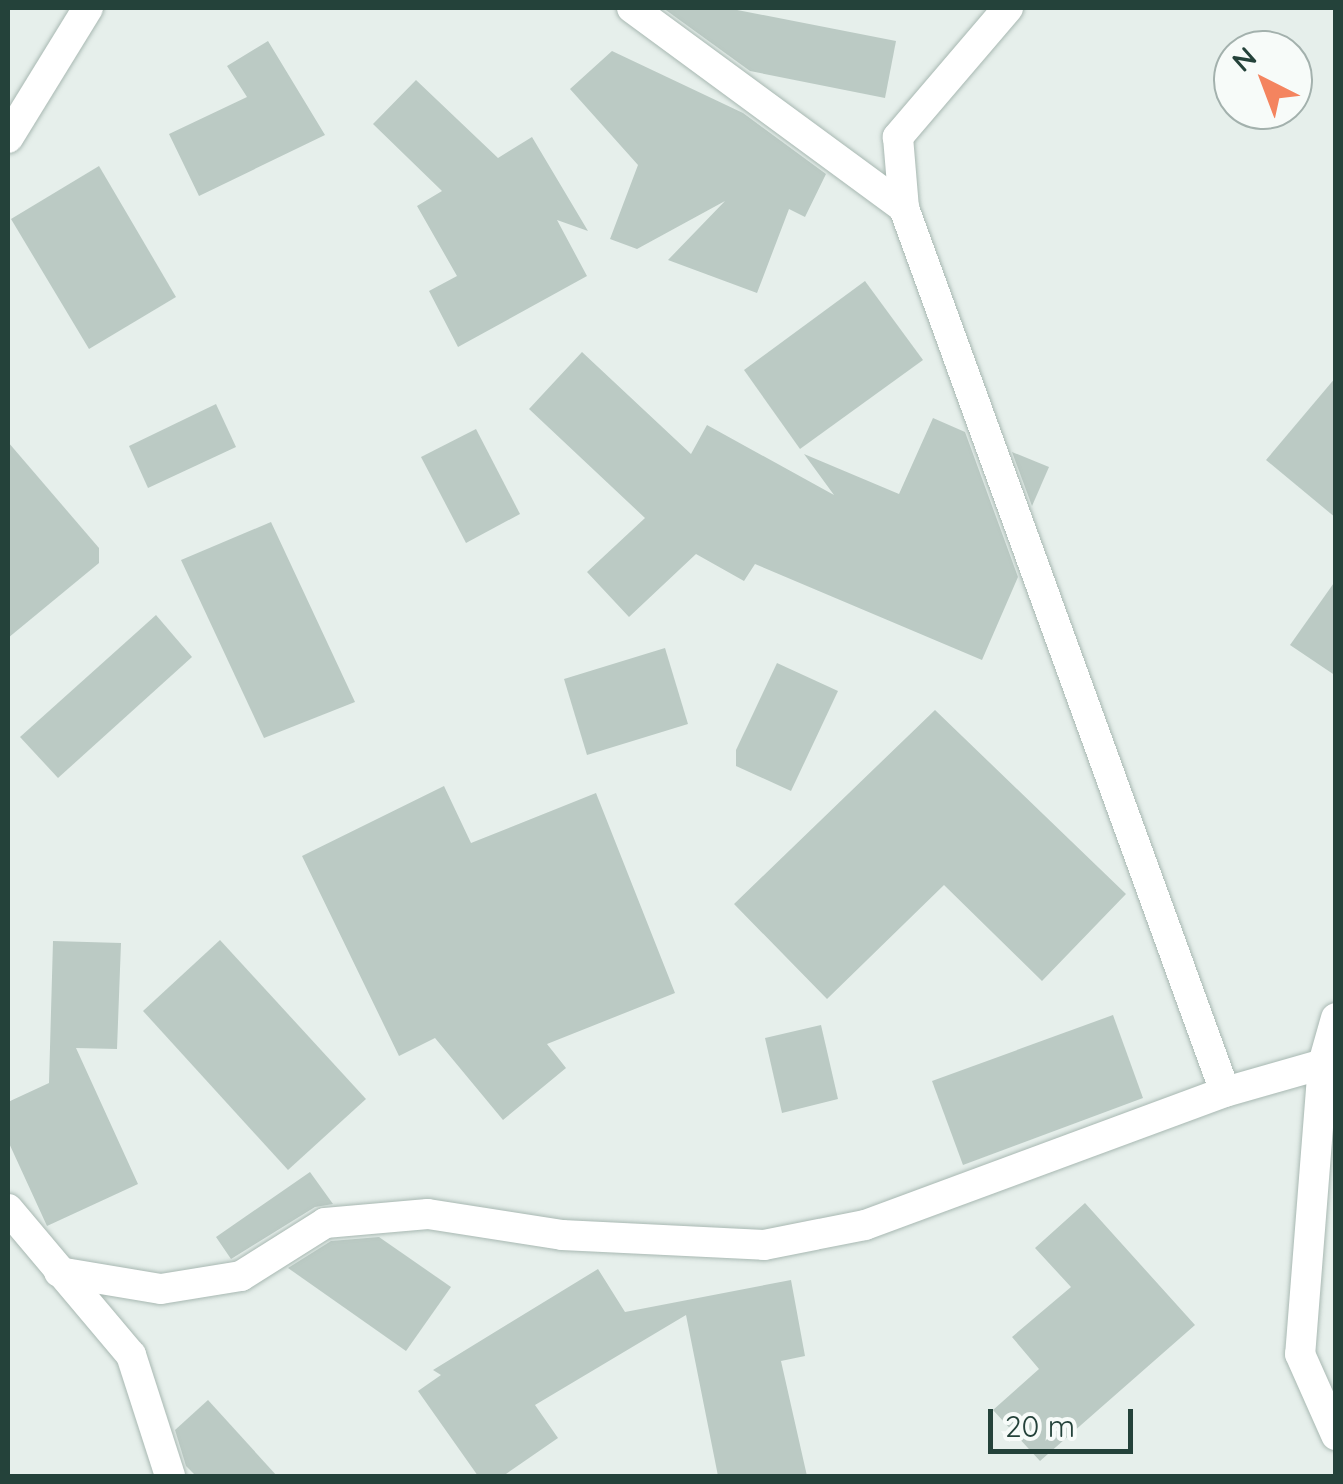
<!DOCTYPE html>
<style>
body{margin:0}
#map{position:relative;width:1343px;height:1484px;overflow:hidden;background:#e6efeb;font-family:Quicksand,sans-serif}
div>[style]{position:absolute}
.building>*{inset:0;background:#bbcac4}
.roads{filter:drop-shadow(0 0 2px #a8b8b2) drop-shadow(0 0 2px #a8b8b2)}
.street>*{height:30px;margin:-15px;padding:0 15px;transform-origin:15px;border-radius:15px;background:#fff}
span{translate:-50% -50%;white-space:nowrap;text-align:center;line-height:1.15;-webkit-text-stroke:8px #f7fbf9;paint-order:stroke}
.frame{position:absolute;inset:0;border:10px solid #24423a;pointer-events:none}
.north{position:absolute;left:1213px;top:30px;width:100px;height:100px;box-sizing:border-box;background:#f7fbf9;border:2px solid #a3b1ad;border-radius:50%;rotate:318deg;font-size:28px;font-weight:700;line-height:40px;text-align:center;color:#24423a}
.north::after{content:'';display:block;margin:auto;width:35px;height:45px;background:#f4845f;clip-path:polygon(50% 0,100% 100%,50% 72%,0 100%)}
.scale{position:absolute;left:988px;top:1409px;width:145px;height:45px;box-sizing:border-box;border:5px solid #24423a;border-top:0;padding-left:12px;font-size:30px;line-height:35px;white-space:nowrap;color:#24423a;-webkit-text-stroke:8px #f7fbf9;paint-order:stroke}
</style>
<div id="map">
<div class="building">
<i style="clip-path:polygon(663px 8px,727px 8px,896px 41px,885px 98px,750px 71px)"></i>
<i style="clip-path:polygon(268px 41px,325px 135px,199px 196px,169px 134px,247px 97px,227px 66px)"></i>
<i style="clip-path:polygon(612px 51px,743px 113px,826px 174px,805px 217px,789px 209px,757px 293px,668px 260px,725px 201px,637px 249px,610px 239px,638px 165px,570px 89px)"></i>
<i style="clip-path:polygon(416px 80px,498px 158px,532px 137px,588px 231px,557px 220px,587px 276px,458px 347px,429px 291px,457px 276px,417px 206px,442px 191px,373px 124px)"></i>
<i style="clip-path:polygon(99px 166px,176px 297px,89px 349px,11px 219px)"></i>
<i style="clip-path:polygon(865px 281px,923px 360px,800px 449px,744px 370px)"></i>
<i style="clip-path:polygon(582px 352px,691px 454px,707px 425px,834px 495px,804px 454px,899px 494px,933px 418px,965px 432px,1018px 577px,982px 660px,755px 564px,744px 581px,696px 554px,629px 617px,587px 572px,645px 518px,529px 409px)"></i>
<i style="clip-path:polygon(1336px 377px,1336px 518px,1266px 460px)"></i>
<i style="clip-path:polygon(216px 404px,236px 447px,148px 488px,129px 446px)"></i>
<i style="clip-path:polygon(476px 429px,520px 514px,466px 543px,421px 457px)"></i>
<i style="clip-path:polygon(8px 442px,99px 548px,99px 563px,8px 638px)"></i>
<i style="clip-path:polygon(1012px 452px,1049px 467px,1032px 506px)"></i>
<i style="clip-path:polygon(271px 522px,355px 702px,264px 738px,181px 560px)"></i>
<i style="clip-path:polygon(1336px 580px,1336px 676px,1290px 645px)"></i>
<i style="clip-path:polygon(156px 615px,192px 657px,58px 778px,20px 737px)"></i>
<i style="clip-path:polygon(665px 648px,688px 724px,587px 755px,564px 679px)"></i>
<i style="clip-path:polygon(777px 663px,838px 691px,791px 791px,736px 766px,736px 750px)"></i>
<i style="clip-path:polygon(935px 710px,1126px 894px,1042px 981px,944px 885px,827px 999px,734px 904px)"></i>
<i style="clip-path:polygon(444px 786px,471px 843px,596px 793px,675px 993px,547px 1044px,566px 1068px,503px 1120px,435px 1038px,399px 1056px,302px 856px)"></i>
<i style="clip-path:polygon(220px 940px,366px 1099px,288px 1170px,143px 1011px)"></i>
<i style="clip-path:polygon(53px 941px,121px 943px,117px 1049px,76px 1048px,138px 1184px,47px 1226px,8px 1141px,8px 1102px,49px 1083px)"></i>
<i style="clip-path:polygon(1113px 1015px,1143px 1098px,963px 1165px,932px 1081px)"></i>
<i style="clip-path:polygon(821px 1025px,838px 1099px,782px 1113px,765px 1038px)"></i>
<i style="clip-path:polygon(310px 1172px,333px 1204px,315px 1207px,231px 1259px,216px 1237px)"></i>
<i style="clip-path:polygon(1085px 1203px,1195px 1325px,1040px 1461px,993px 1410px,1039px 1369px,1012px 1337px,1071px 1287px,1035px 1248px)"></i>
<i style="clip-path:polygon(379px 1237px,451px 1287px,406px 1351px,288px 1268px,331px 1241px)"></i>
<i style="clip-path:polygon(598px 1269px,625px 1312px,791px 1280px,805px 1356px,781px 1361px,807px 1476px,718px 1476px,686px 1315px,535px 1405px,558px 1438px,503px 1476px,478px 1476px,418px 1391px,441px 1375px,433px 1370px)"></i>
<i style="clip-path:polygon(208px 1400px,277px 1476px,196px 1476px,186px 1466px,175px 1430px)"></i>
</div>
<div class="roads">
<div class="street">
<i style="left:632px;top:8px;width:338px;rotate:36.3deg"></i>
<i style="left:1008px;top:8px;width:170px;rotate:130.5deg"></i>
<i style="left:898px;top:137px;width:71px;rotate:85.2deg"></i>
<i style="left:904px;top:208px;width:940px;rotate:70.04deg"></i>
<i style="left:8px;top:138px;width:153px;rotate:-58.4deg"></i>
<i style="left:1336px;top:1018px;width:48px;rotate:105.8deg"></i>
<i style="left:1323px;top:1064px;width:291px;rotate:94.5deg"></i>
<i style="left:1300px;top:1354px;width:89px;rotate:66deg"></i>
<i style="left:8px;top:1209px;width:191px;rotate:49.9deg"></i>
<i style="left:131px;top:1355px;width:127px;rotate:72.1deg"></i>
<i style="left:59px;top:1272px;width:103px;rotate:9.5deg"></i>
<i style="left:161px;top:1289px;width:81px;rotate:-9.2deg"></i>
<i style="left:241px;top:1276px;width:99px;rotate:-32.2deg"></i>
<i style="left:325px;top:1223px;width:103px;rotate:-5deg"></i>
<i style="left:428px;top:1214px;width:136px;rotate:8.9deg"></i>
<i style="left:562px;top:1235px;width:202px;rotate:2.8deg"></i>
<i style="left:764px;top:1245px;width:103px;rotate:-11.2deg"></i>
<i style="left:865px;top:1225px;width:384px;rotate:-20.3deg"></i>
<i style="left:1225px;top:1092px;width:102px;rotate:-15.9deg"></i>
</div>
</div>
<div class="frame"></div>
<div class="north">N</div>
<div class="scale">20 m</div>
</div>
